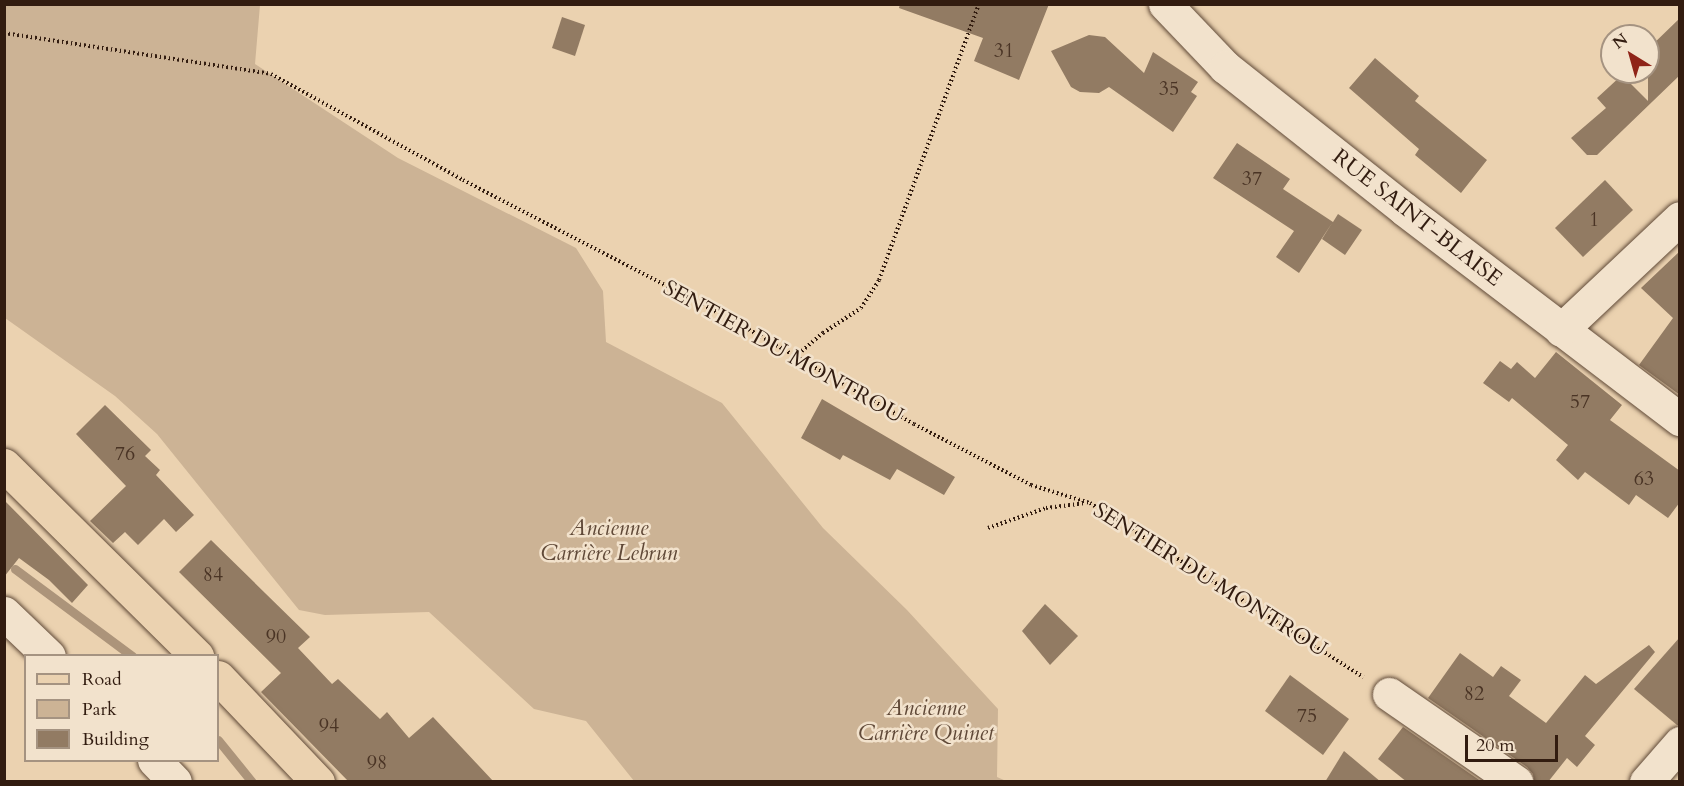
<!DOCTYPE html>
<meta charset="utf-8">
<style>
body{margin:0}
#map{position:relative;width:1684px;height:786px;overflow:hidden;background:#ebd2b0;font-family:Cardo,serif}
div>[style]{position:absolute}
.green>*{inset:0;background:#ccb395}
.stream>*{height:9px;margin:-4.5px;padding:0 4.5px;transform-origin:4.5px;border-radius:4.5px;background:#ac947a}
.building>*{inset:0;background:#927b63}
.path>*{height:4px;margin-top:-2px;transform-origin:0;background:repeating-linear-gradient(90deg,#321c10 0 1.5px,transparent 0 4.5px)}
.roads{filter:drop-shadow(0 0 2px #604a38) drop-shadow(0 0 2px #604a38)}
.minor>*{height:33px;margin:-16.5px;padding:0 16.5px;transform-origin:16.5px;border-radius:16.5px;background:#f2e2cc}
.major>*{height:33px;margin:-16.5px;padding:0 16.5px;transform-origin:16.5px;border-radius:16.5px;background:#ebd2b0}
span{translate:-50% -50%;white-space:nowrap;text-align:center;line-height:1.15;-webkit-text-stroke:5px #f2e2cc;paint-order:stroke}
.number-label{font-size:20px;color:#4a3425}
.number-label span{-webkit-text-stroke-width:0}
.street-label{font-size:22px;color:#321c10}
.park-label{font-size:22px;color:#604938;font-style:italic}
.frame{position:absolute;inset:0;border:6px solid #321c10;pointer-events:none}
.legend{position:absolute;left:24px;top:654px;width:195px;height:108px;box-sizing:border-box;background:#f2e2cc;border:2px solid #a59381;margin:0;padding:8px 10px;list-style:none;font-size:18px;color:#321c10}
.legend li{display:flex;align-items:center;gap:12px;height:30px}
.legend b{width:30px;border:2px solid #a59381}
.north{position:absolute;left:1600px;top:24px;width:60px;height:60px;box-sizing:border-box;background:#f2e2cc;border:2px solid #a59381;border-radius:50%;rotate:323deg;font-size:16px;font-weight:700;line-height:24px;text-align:center;color:#321c10}
.north::after{content:'';display:block;margin:auto;width:21px;height:27px;background:#8f2418;clip-path:polygon(50% 0,100% 100%,50% 72%,0 100%)}
.scale{position:absolute;left:1465px;top:735px;width:93px;height:27px;box-sizing:border-box;border:3px solid #321c10;border-top:0;padding-left:8px;font-size:18px;line-height:21px;white-space:nowrap;color:#321c10;-webkit-text-stroke:4px #f2e2cc;paint-order:stroke}
</style>
<div id="map">
<div class="green">
<i style="clip-path:polygon(4px 5px,260px 5px,255px 64px,398px 158px,576px 248px,603px 291px,606px 342px,722px 403px,823px 528px,907px 610px,998px 709px,997px 777px,1006px 781px,634px 781px,586px 721px,534px 709px,429px 612px,325px 615px,299px 610px,157px 434px,115px 396px,5px 318px)"></i>
</div>
<div class="stream">
<i style="left:15px;top:569px;width:146px;rotate:36.6deg"></i>
<i style="left:218px;top:740px;width:54px;rotate:51deg"></i>
</div>
<div class="building">
<i style="clip-path:polygon(900px 4px,1049px 4px,1019px 80px,974px 61px,983px 38px,899px 8px)"></i>
<i style="clip-path:polygon(562px 17px,585px 25px,575px 56px,552px 48px)"></i>
<i style="clip-path:polygon(1680px 18px,1680px 75px,1597px 155px,1587px 155px,1571px 138px,1606px 108px,1597px 98px,1622px 75px,1648px 101px,1648px 49px)"></i>
<i style="clip-path:polygon(1089px 35px,1105px 37px,1144px 73px,1153px 52px,1198px 82px,1191px 92px,1197px 96px,1173px 132px,1109px 87px,1099px 93px,1080px 92px,1071px 87px,1051px 51px)"></i>
<i style="clip-path:polygon(1375px 58px,1419px 96px,1415px 101px,1487px 160px,1461px 193px,1415px 155px,1419px 149px,1349px 88px)"></i>
<i style="clip-path:polygon(1237px 143px,1290px 179px,1283px 189px,1333px 222px,1338px 214px,1362px 230px,1345px 255px,1322px 239px,1332px 223px,1299px 273px,1276px 257px,1294px 231px,1213px 178px)"></i>
<i style="clip-path:polygon(1605px 180px,1633px 210px,1583px 257px,1555px 228px)"></i>
<i style="clip-path:polygon(1680px 251px,1680px 395px,1639px 365px,1673px 318px,1641px 288px)"></i>
<i style="clip-path:polygon(1556px 352px,1622px 405px,1610px 420px,1680px 471px,1680px 502px,1668px 518px,1636px 495px,1629px 505px,1585px 472px,1578px 480px,1556px 460px,1568px 445px,1512px 398px,1509px 402px,1483px 383px,1500px 361px,1511px 369px,1517px 362px,1535px 378px)"></i>
<i style="clip-path:polygon(822px 399px,955px 477px,944px 495px,897px 469px,890px 480px,843px 455px,840px 460px,801px 438px)"></i>
<i style="clip-path:polygon(105px 405px,151px 450px,145px 456px,160px 470px,156px 475px,194px 515px,176px 532px,164px 519px,138px 545px,125px 532px,113px 543px,90px 521px,126px 486px,76px 434px)"></i>
<i style="clip-path:polygon(4px 500px,88px 585px,72px 603px,49px 580px,19px 558px,4px 577px)"></i>
<i style="clip-path:polygon(211px 540px,310px 637px,298px 648px,332px 684px,338px 679px,380px 719px,387px 712px,409px 738px,433px 717px,494px 782px,349px 782px,261px 692px,281px 673px,179px 572px)"></i>
<i style="clip-path:polygon(1045px 604px,1078px 636px,1050px 665px,1022px 631px)"></i>
<i style="clip-path:polygon(1680px 637px,1680px 725px,1677px 725px,1634px 689px)"></i>
<i style="clip-path:polygon(1649px 645px,1655px 652px,1585px 736px,1595px 745px,1577px 767px,1567px 758px,1548px 782px,1534px 782px,1533px 774px,1527px 767px,1428px 698px,1460px 653px,1493px 677px,1501px 666px,1521px 680px,1509px 696px,1546px 723px,1585px 675px,1596px 684px)"></i>
<i style="clip-path:polygon(1290px 675px,1349px 719px,1323px 755px,1265px 711px)"></i>
<i style="clip-path:polygon(1403px 727px,1482px 782px,1407px 782px,1378px 759px)"></i>
<i style="clip-path:polygon(1344px 751px,1381px 782px,1325px 782px)"></i>
</div>
<div class="path">
<i style="left:4px;top:33px;width:270px;rotate:8.7deg"></i>
<i style="left:271px;top:74px;width:219px;rotate:28.9deg"></i>
<i style="left:463px;top:180px;width:314px;rotate:27.5deg"></i>
<i style="left:741px;top:325px;width:199px;rotate:29.8deg"></i>
<i style="left:914px;top:424px;width:132px;rotate:27.5deg"></i>
<i style="left:1031px;top:485px;width:62px;rotate:17deg"></i>
<i style="left:1090px;top:503px;width:324px;rotate:32.5deg"></i>
<i style="left:795px;top:357px;width:37px;rotate:-41deg"></i>
<i style="left:823px;top:333px;width:45px;rotate:-33.3deg"></i>
<i style="left:861px;top:308px;width:33px;rotate:-57deg"></i>
<i style="left:879px;top:280px;width:294px;rotate:-70.1deg"></i>
<i style="left:988px;top:528px;width:61px;rotate:-19deg"></i>
<i style="left:1046px;top:508px;width:40px;rotate:-7.1deg"></i>
</div>
<div class="roads">
<div class="minor">
<i style="left:1165px;top:4px;width:87px;rotate:46.4deg"></i>
<i style="left:1225px;top:67px;width:228px;rotate:38.4deg"></i>
<i style="left:1404px;top:209px;width:347px;rotate:37.3deg"></i>
<i style="left:1561px;top:330px;width:163px;rotate:-43.3deg"></i>
<i style="left:4px;top:613px;width:62px;rotate:43.7deg"></i>
<i style="left:1389px;top:694px;width:155px;rotate:34.7deg"></i>
<i style="left:154px;top:760px;width:30px;rotate:46deg"></i>
<i style="left:1646px;top:782px;width:52px;rotate:-48.9deg"></i>
</div>
<div class="major">
<i style="left:4px;top:465px;width:272px;rotate:44.7deg"></i>
<i style="left:218px;top:677px;width:145px;rotate:46.4deg"></i>
</div>
</div>
<div class="number-label">
<span style="left:1004px;top:50px">31</span>
<span style="left:1169px;top:88px">35</span>
<span style="left:1252px;top:178px">37</span>
<span style="left:1594px;top:219px">1</span>
<span style="left:1580px;top:401px">57</span>
<span style="left:125px;top:453px">76</span>
<span style="left:1644px;top:478px">63</span>
<span style="left:213px;top:574px">84</span>
<span style="left:276px;top:636px">90</span>
<span style="left:1474px;top:693px">82</span>
<span style="left:1307px;top:715px">75</span>
<span style="left:329px;top:725px">94</span>
<span style="left:377px;top:762px">98</span>
</div>
<div class="street-label">
<span style="left:1417px;top:218px;rotate:38deg">RUE SAINT-BLAISE</span>
<span style="left:783px;top:352px;rotate:29deg">SENTIER DU MONTROU</span>
<span style="left:1210px;top:580px;rotate:32deg">SENTIER DU MONTROU</span>
</div>
<div class="park-label">
<span style="left:609px;top:541px">Ancienne<br>Carrière Lebrun</span>
<span style="left:926px;top:721px">Ancienne<br>Carrière Quinet</span>
</div>
<div class="frame"></div>
<ul class="legend">
<li><b style="height:8px;background:#ebd2b0"></b>Road</li>
<li><b style="height:16px;background:#ccb395"></b>Park</li>
<li><b style="height:16px;background:#927b63"></b>Building</li>
</ul>
<div class="north">N</div>
<div class="scale">20 m</div>
</div>
